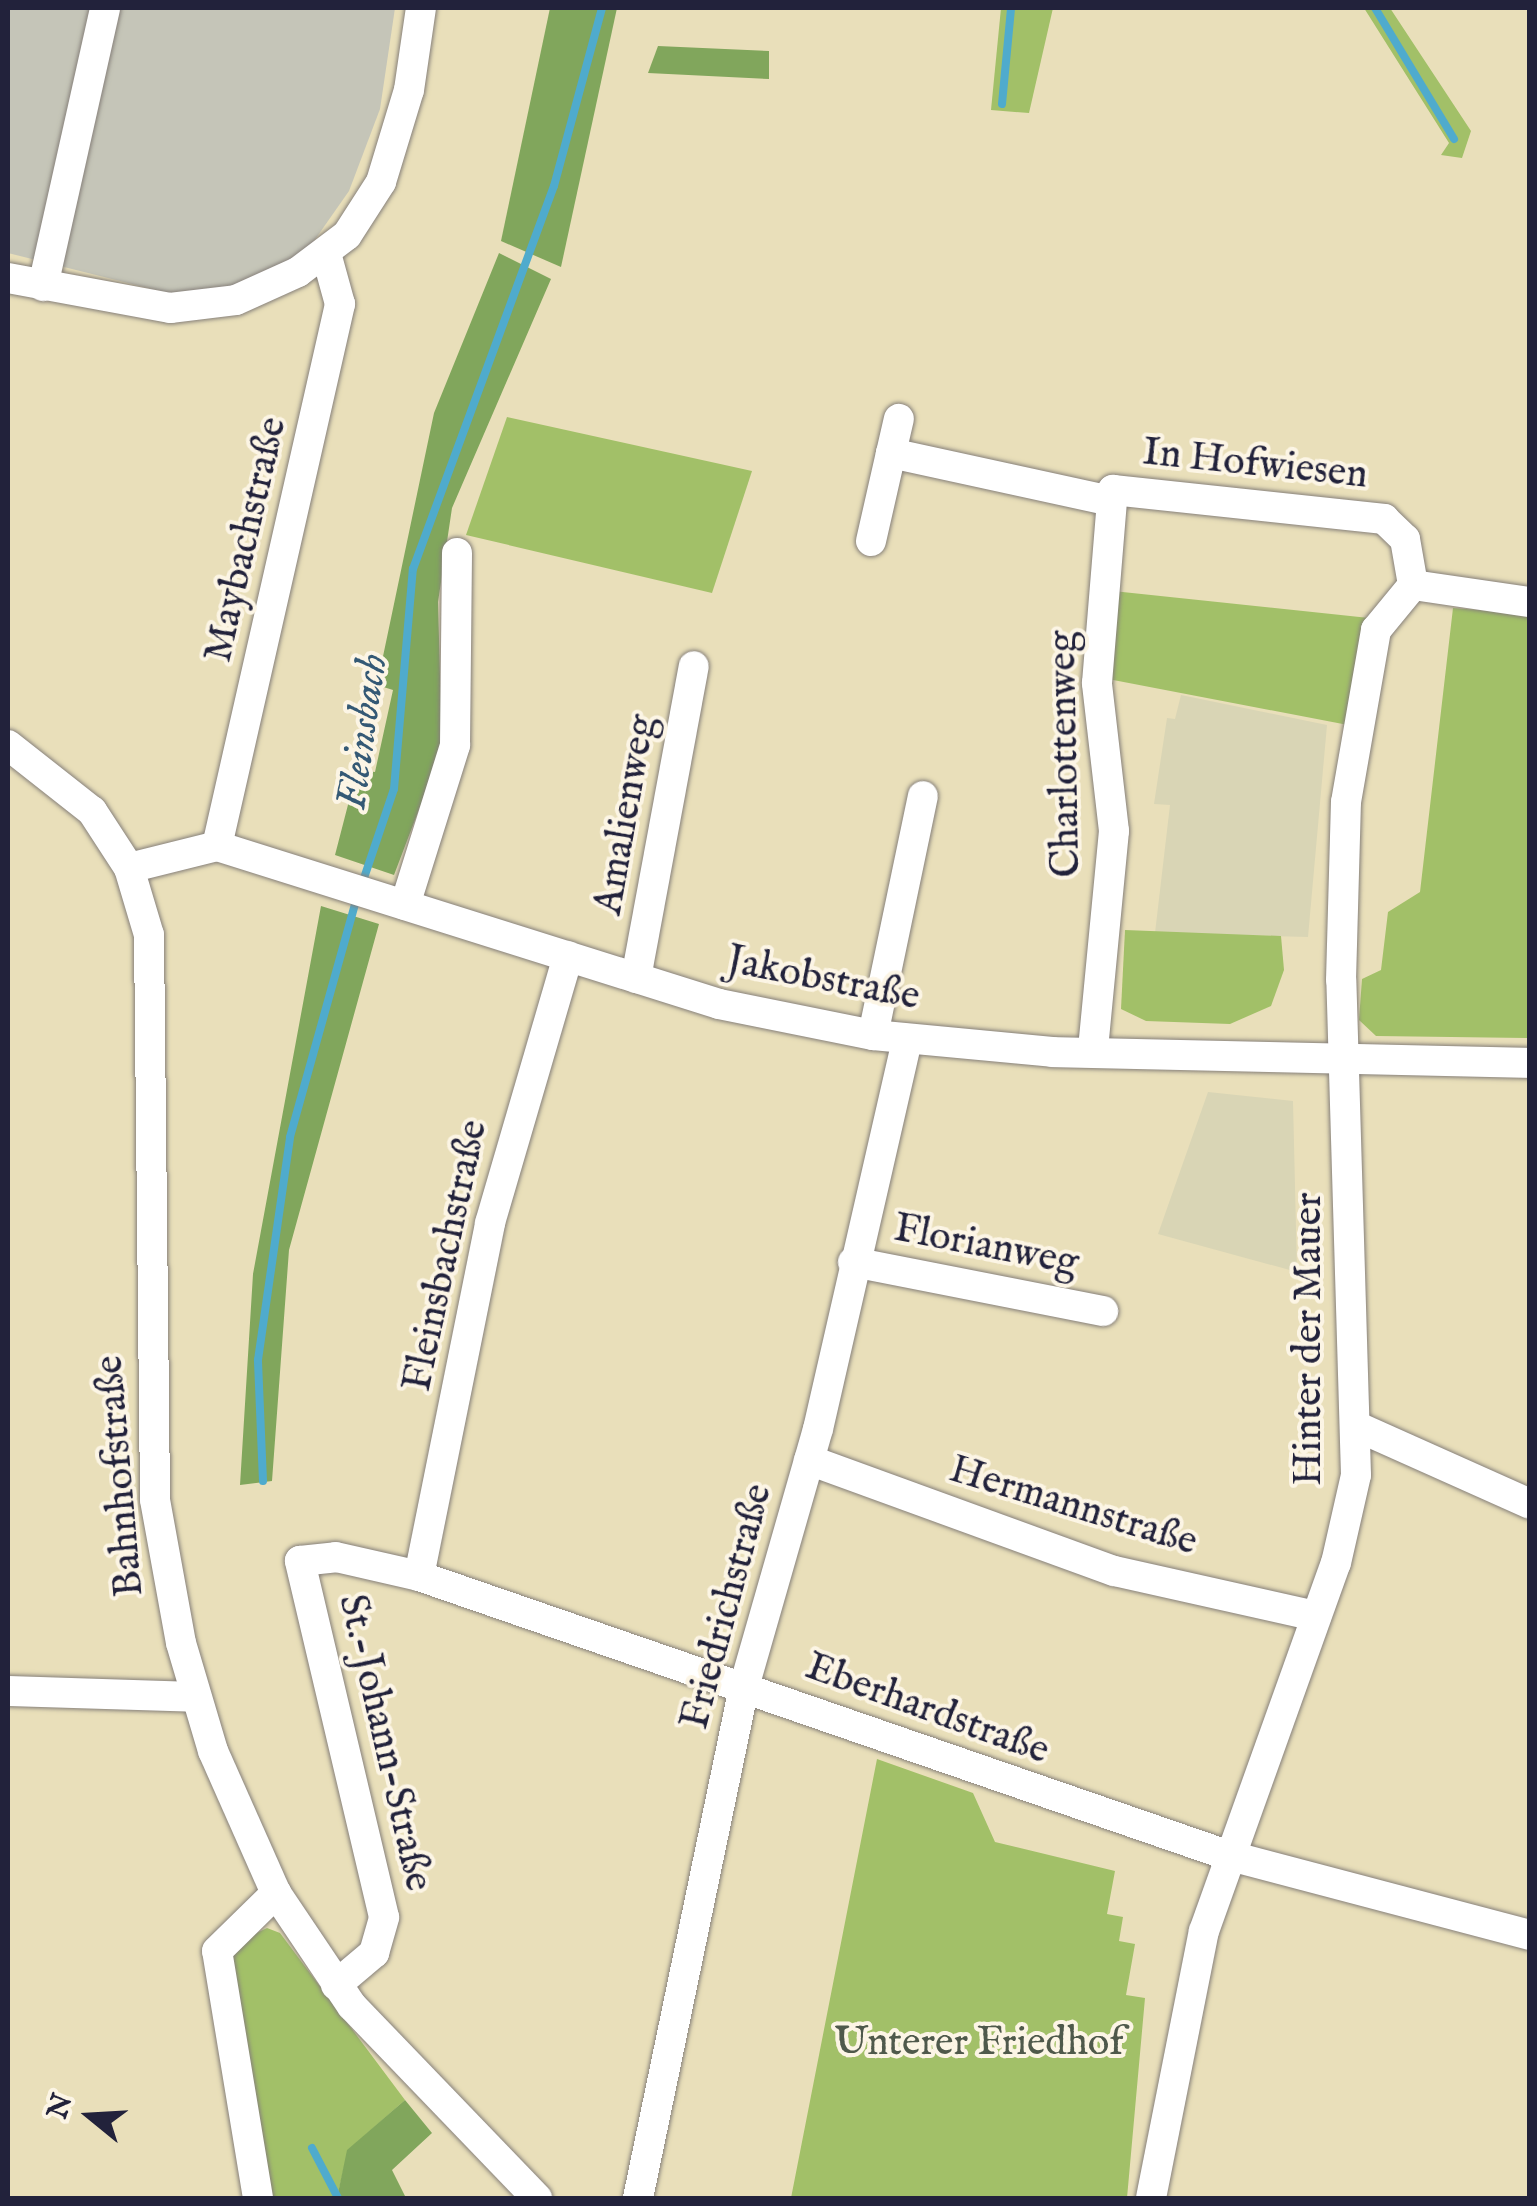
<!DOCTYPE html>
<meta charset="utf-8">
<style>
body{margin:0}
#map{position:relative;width:1537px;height:2206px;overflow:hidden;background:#e9dfba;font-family:"IM FELL English",serif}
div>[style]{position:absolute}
.built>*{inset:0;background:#d9d5b5}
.industrial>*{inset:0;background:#c5c5b8}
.green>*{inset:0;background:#a2c068}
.forest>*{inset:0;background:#81a65c}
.stream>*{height:8px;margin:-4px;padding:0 4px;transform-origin:4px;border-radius:4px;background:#4fabcd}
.roads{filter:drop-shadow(0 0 2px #86807a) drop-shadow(0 0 2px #86807a)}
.minor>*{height:30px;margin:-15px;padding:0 15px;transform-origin:15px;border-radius:15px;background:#fff}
span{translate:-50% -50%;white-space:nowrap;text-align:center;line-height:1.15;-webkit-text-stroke:8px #fcf5e5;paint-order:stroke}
.street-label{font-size:40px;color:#22223b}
.park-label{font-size:40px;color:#4f594b}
.water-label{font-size:42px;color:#345975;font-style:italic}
.frame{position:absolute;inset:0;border:10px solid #22223b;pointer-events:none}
.north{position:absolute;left:40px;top:2066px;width:100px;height:100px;-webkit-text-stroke:8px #fcf5e5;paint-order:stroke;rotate:288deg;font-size:28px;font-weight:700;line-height:40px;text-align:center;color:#22223b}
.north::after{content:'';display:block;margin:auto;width:35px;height:45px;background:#22223b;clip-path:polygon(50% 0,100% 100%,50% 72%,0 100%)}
</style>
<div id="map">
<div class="built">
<i style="clip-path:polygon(1181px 695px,1327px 725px,1308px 937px,1155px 933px,1170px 805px,1154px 804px,1167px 718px,1175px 719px)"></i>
<i style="clip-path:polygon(1208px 1092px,1293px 1101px,1297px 1272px,1158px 1234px)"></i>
</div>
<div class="industrial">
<i style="clip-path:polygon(8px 8px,395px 8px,380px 109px,349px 191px,307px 251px,232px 288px,168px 293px,8px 253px)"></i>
</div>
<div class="green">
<i style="clip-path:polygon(1001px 8px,1053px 8px,1029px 113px,991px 110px)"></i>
<i style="clip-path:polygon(1364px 8px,1390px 8px,1471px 131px,1462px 158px,1441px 155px,1449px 143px)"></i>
<i style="clip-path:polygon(507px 417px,752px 471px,712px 593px,466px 535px)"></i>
<i style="clip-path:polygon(1113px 591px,1369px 618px,1348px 725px,1108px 679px)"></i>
<i style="clip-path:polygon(1453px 608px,1529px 614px,1529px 1038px,1376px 1036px,1359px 1020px,1362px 979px,1381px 970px,1388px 912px,1420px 892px)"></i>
<i style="clip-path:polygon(1125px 930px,1281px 936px,1284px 970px,1271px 1006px,1230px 1024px,1146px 1021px,1121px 1009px)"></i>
<i style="clip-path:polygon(877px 1759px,973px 1793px,995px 1842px,1115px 1871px,1107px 1914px,1123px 1917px,1119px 1941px,1135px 1944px,1126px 1995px,1145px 1998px,1127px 2198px,791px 2198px)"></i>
<i style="clip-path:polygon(267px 1928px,280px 1933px,405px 2100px,348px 2150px,337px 2198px,265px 2198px,226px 1948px)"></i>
</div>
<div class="forest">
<i style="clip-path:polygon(550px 8px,617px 8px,561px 267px,501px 241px)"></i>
<i style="clip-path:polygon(658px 46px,769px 51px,769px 79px,648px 73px)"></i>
<i style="clip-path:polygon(499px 253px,551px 279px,452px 508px,438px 602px,442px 749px,394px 875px,335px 855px,357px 770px,375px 772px,393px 690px,377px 685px,434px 413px)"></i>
<i style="clip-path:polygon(321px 906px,379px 924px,289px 1250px,272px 1481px,240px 1485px,253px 1274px)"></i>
<i style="clip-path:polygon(405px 2100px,432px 2133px,392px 2170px,406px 2198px,337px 2198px,347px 2150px)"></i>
</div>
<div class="stream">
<i style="left:1375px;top:8px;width:153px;rotate:58.9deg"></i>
<i style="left:1002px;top:104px;width:96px;rotate:-84.6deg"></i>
<i style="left:362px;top:884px;width:100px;rotate:-71.4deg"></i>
<i style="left:394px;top:789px;width:221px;rotate:-85.1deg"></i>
<i style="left:413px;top:569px;width:408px;rotate:-69.8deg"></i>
<i style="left:554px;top:186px;width:184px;rotate:-74.9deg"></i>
<i style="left:263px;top:1481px;width:121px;rotate:-92.4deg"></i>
<i style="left:258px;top:1360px;width:225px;rotate:-81.8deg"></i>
<i style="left:290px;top:1137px;width:249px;rotate:-74.4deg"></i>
<i style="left:312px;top:2148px;width:56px;rotate:62.5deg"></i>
</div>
<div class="roads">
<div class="minor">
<i style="left:8px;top:278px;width:165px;rotate:10.5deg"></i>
<i style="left:170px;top:308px;width:66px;rotate:-6.9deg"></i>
<i style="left:236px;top:300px;width:68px;rotate:-24.3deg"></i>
<i style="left:298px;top:272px;width:61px;rotate:-37.1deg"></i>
<i style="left:347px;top:235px;width:63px;rotate:-57.3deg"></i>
<i style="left:381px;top:182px;width:96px;rotate:-73.1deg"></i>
<i style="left:409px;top:90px;width:83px;rotate:-81.7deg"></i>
<i style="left:43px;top:286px;width:285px;rotate:-77.4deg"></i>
<i style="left:891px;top:453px;width:35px;rotate:-77deg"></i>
<i style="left:871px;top:541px;width:90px;rotate:-77.2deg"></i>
<i style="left:891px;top:453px;width:226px;rotate:12.3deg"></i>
<i style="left:8px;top:745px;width:107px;rotate:38.2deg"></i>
<i style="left:92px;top:811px;width:68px;rotate:57deg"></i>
<i style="left:129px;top:868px;width:70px;rotate:73.4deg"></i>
<i style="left:149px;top:935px;width:565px;rotate:89.39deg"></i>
<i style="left:155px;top:1500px;width:145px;rotate:79.7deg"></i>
<i style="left:181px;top:1643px;width:113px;rotate:73.5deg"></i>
<i style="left:213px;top:1751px;width:155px;rotate:66.1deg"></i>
<i style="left:276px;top:1893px;width:136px;rotate:56.1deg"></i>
<i style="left:352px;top:2006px;width:267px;rotate:46.1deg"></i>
<i style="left:217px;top:846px;width:556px;rotate:-77.21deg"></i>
<i style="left:340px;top:304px;width:53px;rotate:-105.4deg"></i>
<i style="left:129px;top:868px;width:91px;rotate:-14deg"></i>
<i style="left:217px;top:846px;width:526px;rotate:17.47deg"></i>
<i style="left:719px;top:1004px;width:157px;rotate:11.4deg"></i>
<i style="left:873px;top:1035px;width:180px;rotate:5.4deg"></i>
<i style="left:1052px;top:1052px;width:478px;rotate:1.3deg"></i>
<i style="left:405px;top:905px;width:168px;rotate:-72.6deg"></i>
<i style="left:455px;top:745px;width:192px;rotate:-89.4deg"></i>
<i style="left:636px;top:978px;width:317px;rotate:-79.5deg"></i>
<i style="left:873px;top:1035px;width:244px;rotate:-78.2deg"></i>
<i style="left:1093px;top:1049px;width:219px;rotate:-84.5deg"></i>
<i style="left:1114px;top:831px;width:149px;rotate:-96.6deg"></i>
<i style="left:1097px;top:683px;width:194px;rotate:-85.3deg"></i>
<i style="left:1113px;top:490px;width:273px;rotate:6.1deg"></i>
<i style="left:1384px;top:519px;width:29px;rotate:44deg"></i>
<i style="left:1405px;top:539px;width:47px;rotate:80.1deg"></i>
<i style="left:1413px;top:585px;width:118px;rotate:8.3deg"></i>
<i style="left:853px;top:1262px;width:255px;rotate:11.1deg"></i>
<i style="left:1358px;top:1427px;width:188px;rotate:24.1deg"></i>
<i style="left:809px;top:1460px;width:325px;rotate:20deg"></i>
<i style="left:1114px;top:1571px;width:207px;rotate:12.6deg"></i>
<i style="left:419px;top:1576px;width:360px;rotate:-78.6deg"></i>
<i style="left:490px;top:1223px;width:278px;rotate:-73.7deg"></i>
<i style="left:8px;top:1691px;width:188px;rotate:1.8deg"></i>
<i style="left:336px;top:1985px;width:50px;rotate:-40.1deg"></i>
<i style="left:374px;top:1953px;width:37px;rotate:-74deg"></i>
<i style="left:384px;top:1917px;width:366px;rotate:-103.3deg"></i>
<i style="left:300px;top:1561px;width:36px;rotate:-6deg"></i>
<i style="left:336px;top:1557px;width:85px;rotate:12.9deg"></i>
<i style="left:419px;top:1576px;width:855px;rotate:19.05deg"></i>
<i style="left:1227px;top:1855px;width:313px;rotate:14.8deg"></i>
<i style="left:258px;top:2198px;width:250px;rotate:-99.4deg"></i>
<i style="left:217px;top:1951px;width:83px;rotate:-44.5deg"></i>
<i style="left:638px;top:2198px;width:522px;rotate:-78.28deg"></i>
<i style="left:744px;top:1687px;width:268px;rotate:-74deg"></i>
<i style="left:818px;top:1429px;width:400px;rotate:-77.1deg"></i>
<i style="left:1151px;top:2198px;width:272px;rotate:-78.8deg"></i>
<i style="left:1204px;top:1931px;width:391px;rotate:-70.3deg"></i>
<i style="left:1336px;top:1563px;width:90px;rotate:-77.2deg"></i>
<i style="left:1356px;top:1475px;width:495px;rotate:-91.7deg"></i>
<i style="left:1341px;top:980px;width:178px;rotate:-88.4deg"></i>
<i style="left:1346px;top:802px;width:175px;rotate:-80.1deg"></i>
<i style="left:1376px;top:630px;width:58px;rotate:-50.6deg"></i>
</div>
</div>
<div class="street-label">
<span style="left:1255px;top:465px;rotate:6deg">In Hofwiesen</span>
<span style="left:247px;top:540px;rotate:-77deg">Maybachstraße</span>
<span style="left:1066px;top:754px;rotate:-91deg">Charlottenweg</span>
<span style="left:627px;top:815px;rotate:-80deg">Amalienweg</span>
<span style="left:823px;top:980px;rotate:11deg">Jakobstraße</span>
<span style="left:986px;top:1247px;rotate:11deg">Florianweg</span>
<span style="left:447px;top:1256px;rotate:-78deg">Fleinsbachstraße</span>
<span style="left:1310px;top:1339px;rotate:-90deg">Hinter der Mauer</span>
<span style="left:121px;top:1476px;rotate:-95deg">Bahnhofstraße</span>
<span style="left:1073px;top:1507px;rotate:17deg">Hermannstraße</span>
<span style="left:728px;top:1607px;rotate:-75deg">Friedrichstraße</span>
<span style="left:927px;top:1710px;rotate:20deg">Eberhardstraße</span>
<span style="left:384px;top:1743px;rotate:77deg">St.-Johann-Straße</span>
</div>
<div class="park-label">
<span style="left:979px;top:2044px">Unterer Friedhof</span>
</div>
<div class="water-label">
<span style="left:364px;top:732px;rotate:-82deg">Fleinsbach</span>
</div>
<div class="frame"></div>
<div class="north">N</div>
</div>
